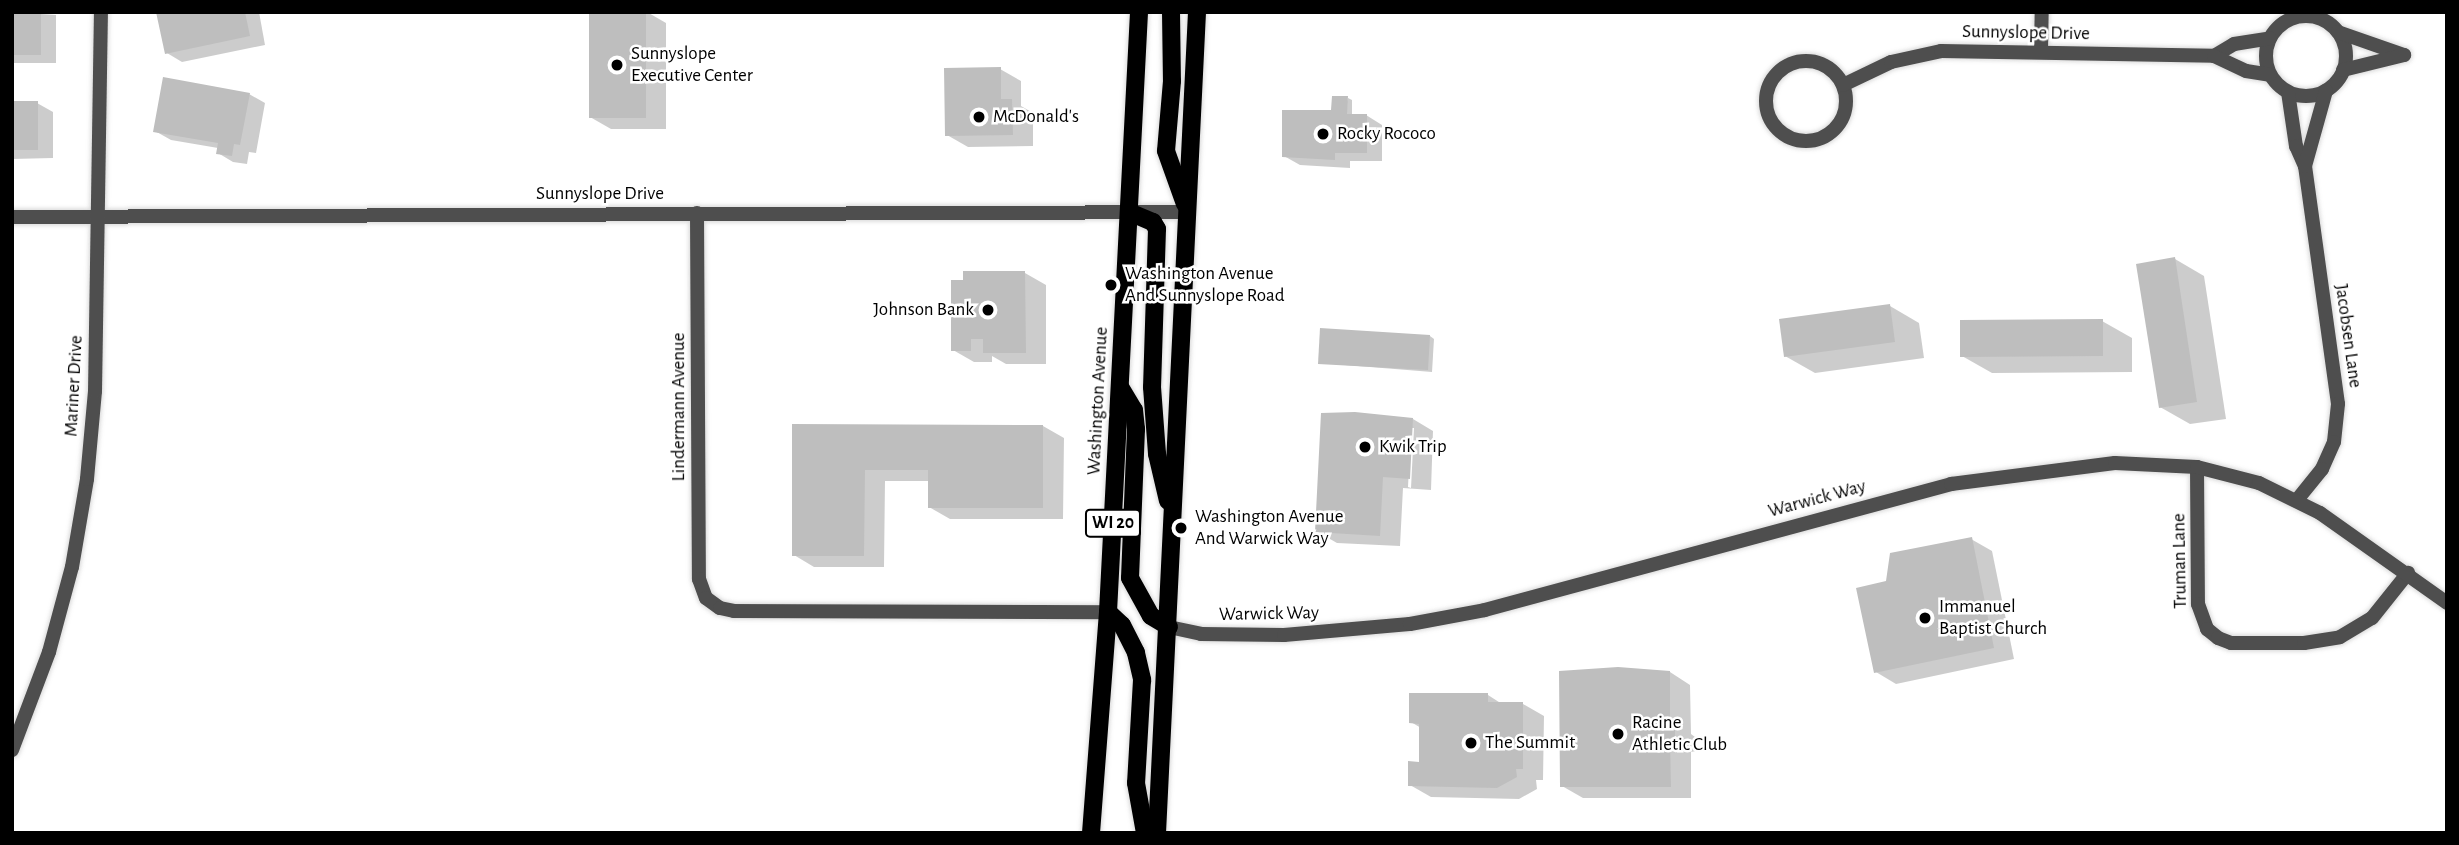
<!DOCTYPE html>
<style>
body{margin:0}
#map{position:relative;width:2459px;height:845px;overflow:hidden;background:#fff;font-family:"Alegreya Sans",sans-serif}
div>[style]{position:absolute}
.shadow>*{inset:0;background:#0003}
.building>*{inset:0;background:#bebebe}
.roads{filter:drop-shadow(0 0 2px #dbdbdb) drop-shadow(0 0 2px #dbdbdb)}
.street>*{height:14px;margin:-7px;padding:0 7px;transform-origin:7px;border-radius:7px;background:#4e4e4e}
.street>.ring{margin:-7px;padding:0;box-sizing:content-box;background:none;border:14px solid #4e4e4e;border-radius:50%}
.primary>*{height:18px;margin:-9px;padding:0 9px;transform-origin:9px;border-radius:9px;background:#000}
.dots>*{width:19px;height:19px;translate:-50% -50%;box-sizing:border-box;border:4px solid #fff;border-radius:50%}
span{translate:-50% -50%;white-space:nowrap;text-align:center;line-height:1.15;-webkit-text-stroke:5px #fff;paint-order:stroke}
.shield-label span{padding:2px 5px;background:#fff;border:2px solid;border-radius:5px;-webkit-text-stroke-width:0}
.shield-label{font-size:18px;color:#000;font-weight:700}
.street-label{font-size:19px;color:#000}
.poi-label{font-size:19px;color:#000}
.left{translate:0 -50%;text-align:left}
.right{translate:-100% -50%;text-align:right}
.frame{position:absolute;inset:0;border:14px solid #000;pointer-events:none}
</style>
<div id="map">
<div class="shadow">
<i style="clip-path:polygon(12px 12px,56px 15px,56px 63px,12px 63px)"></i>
<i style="clip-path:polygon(158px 12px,259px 12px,265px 45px,182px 62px,167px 53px)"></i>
<i style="clip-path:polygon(591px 12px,647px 12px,666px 23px,666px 129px,611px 129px,590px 117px)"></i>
<i style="clip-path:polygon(1000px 69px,1021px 81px,1021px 106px,1033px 113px,1033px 146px,968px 147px,947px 135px)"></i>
<i style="clip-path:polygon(249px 94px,265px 103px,256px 153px,249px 152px,247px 164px,233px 162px,218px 153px,218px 148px,171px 140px,155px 131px)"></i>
<i style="clip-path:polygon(1348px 98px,1352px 100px,1352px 115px,1366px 115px,1382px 125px,1382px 161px,1350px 161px,1350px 168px,1300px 165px,1284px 156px,1343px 114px)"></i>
<i style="clip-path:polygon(12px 103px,37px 103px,53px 112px,53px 158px,12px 159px)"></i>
<i style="clip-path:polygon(2175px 259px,2204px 276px,2226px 419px,2190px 424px,2160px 407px)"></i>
<i style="clip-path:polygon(1025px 273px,1046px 285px,1046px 364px,1006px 364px,992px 356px,992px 362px,974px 362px,953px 350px,965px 282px)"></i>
<i style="clip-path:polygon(1890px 306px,1919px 323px,1924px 358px,1815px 373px,1785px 356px)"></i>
<i style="clip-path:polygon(2102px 321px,2132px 338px,2132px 372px,1992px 373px,1962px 356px)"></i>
<i style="clip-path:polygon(1430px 336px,1434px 339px,1432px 372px,1320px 363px)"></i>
<i style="clip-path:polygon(evenodd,1413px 419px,1433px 431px,1431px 490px,1403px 488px,1400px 546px,1337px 543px,1316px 531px,1413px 419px,1411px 428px,1414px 428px,1411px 488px,1408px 487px,1411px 428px)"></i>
<i style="clip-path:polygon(794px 426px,1043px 426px,1064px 438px,1063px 519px,950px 519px,929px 507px,930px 481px,885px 481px,884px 567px,814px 567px,794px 555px)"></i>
<i style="clip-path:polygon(1971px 539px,1992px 551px,2014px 659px,1896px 684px,1876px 672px,1891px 555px)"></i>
<i style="clip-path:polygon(1670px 672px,1690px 685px,1691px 734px,1695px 737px,1696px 751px,1691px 752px,1691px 798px,1583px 798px,1562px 786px)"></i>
<i style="clip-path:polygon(1488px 695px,1502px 704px,1523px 704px,1544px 716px,1543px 780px,1536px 780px,1537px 789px,1519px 799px,1431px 797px,1410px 785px,1421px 764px,1421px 728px,1411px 722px)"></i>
</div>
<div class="building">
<i style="clip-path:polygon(12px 12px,41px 12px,41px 55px,12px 55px)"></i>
<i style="clip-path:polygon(156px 12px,245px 12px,250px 36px,165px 54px)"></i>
<i style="clip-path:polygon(589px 12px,646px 12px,646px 118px,589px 118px)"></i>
<i style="clip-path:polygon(1001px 67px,1001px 99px,1012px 99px,1013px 135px,945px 136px,944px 68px)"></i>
<i style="clip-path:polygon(163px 77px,250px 93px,240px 145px,234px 144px,232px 156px,216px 154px,218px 143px,153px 132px)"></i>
<i style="clip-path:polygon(1332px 96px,1348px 96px,1347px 114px,1367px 114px,1367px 153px,1335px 153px,1335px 160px,1282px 157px,1282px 110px,1331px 110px)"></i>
<i style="clip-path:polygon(12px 101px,38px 101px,38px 150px,12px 150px)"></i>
<i style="clip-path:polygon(2175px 257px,2197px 402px,2159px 408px,2136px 264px)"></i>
<i style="clip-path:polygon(963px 271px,1025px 271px,1026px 353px,983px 353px,983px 339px,971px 339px,971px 351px,951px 351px,951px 280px,963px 280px)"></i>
<i style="clip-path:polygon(1890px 304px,1895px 342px,1784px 357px,1779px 319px)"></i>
<i style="clip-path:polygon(2103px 319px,2103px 356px,1960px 357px,1960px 320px)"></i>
<i style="clip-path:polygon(1320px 328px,1430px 335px,1428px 370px,1318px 364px)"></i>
<i style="clip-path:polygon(1355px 412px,1413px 418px,1410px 479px,1383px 477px,1380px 536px,1315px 532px,1321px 413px)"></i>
<i style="clip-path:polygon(792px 424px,1043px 425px,1043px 508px,928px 508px,928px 470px,865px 470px,864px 556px,792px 556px)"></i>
<i style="clip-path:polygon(1972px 537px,1994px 648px,1874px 673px,1856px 588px,1886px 581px,1890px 553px)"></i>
<i style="clip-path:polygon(1618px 667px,1670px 671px,1670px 724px,1675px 723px,1675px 740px,1670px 740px,1671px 787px,1560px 787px,1559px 671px)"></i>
<i style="clip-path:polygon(1409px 693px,1488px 693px,1488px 702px,1523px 702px,1523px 769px,1516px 769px,1517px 777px,1497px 788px,1408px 786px,1408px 761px,1419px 762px,1419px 724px,1409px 723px)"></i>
</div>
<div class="roads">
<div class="street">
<i class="ring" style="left:2266px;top:16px;width:66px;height:66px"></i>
<i style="left:2338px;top:32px;width:70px;rotate:19.2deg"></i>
<i style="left:2041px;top:51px;width:39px;rotate:-89deg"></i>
<i style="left:2214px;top:56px;width:23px;rotate:-31deg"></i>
<i style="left:2234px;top:44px;width:36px;rotate:-9deg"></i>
<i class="ring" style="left:1766px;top:61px;width:66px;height:66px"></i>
<i style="left:2343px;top:70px;width:63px;rotate:-13.8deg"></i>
<i style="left:1843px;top:85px;width:53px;rotate:-25.6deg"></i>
<i style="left:1891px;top:62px;width:51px;rotate:-12.4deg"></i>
<i style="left:1941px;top:51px;width:273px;rotate:1deg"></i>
<i style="left:2214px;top:56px;width:35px;rotate:25deg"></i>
<i style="left:2246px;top:71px;width:24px;rotate:9deg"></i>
<i style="left:2288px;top:92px;width:55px;rotate:81.6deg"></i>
<i style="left:2296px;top:146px;width:22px;rotate:66deg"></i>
<i style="left:2305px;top:166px;width:240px;rotate:82.1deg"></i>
<i style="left:2338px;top:404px;width:38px;rotate:96deg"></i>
<i style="left:2334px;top:442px;width:30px;rotate:114deg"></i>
<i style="left:2322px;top:469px;width:40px;rotate:129deg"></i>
<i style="left:2305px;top:166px;width:78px;rotate:-74.4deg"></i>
<i style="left:697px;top:213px;width:366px;rotate:89.7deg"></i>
<i style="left:699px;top:579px;width:20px;rotate:70deg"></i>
<i style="left:706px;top:598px;width:17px;rotate:36deg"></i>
<i style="left:720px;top:608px;width:14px;rotate:12deg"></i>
<i style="left:734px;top:611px;width:374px;rotate:0.2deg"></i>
<i style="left:12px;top:217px;width:1176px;rotate:-0.24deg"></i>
<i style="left:2197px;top:467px;width:137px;rotate:89.6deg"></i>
<i style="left:2198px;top:604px;width:27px;rotate:70deg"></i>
<i style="left:2207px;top:629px;width:14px;rotate:39deg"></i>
<i style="left:2218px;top:638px;width:14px;rotate:21deg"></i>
<i style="left:2231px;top:643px;width:73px"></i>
<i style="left:2304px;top:643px;width:36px;rotate:-9deg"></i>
<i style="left:2340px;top:637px;width:37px;rotate:-31deg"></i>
<i style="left:2372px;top:618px;width:58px;rotate:-51.3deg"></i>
<i style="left:1169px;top:627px;width:33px;rotate:12deg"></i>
<i style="left:1201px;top:634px;width:83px;rotate:0.7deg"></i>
<i style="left:1284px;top:635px;width:126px;rotate:-5deg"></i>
<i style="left:1410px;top:624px;width:76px;rotate:-10.6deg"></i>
<i style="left:1485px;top:610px;width:483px;rotate:-15.1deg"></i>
<i style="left:1951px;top:484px;width:165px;rotate:-7.3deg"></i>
<i style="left:2115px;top:463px;width:82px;rotate:2.8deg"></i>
<i style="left:2197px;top:467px;width:64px;rotate:14.5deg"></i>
<i style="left:2259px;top:483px;width:68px;rotate:26.2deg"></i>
<i style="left:2320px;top:513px;width:156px;rotate:35.3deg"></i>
<i style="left:12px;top:750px;width:105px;rotate:-69.3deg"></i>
<i style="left:49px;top:652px;width:88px;rotate:-74.9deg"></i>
<i style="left:72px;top:567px;width:89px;rotate:-80.3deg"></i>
<i style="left:87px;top:479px;width:88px;rotate:-84.8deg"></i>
<i style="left:95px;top:391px;width:379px;rotate:-89.1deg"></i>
</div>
<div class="primary">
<i style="left:1171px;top:12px;width:69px;rotate:89.2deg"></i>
<i style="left:1172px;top:81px;width:70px;rotate:94.9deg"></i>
<i style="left:1166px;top:151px;width:56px;rotate:70.3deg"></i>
<i style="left:1129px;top:212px;width:26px;rotate:23deg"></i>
<i style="left:1153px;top:222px;width:8px;rotate:60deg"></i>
<i style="left:1157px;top:229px;width:158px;rotate:91.8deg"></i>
<i style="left:1152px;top:387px;width:67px;rotate:85.7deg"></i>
<i style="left:1157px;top:454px;width:48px;rotate:76.8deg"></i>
<i style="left:1120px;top:387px;width:27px;rotate:59deg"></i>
<i style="left:1134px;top:410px;width:19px;rotate:84deg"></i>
<i style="left:1136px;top:429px;width:149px;rotate:92.3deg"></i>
<i style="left:1130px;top:578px;width:43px;rotate:61.1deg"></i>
<i style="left:1151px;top:616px;width:21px;rotate:31deg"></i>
<i style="left:1108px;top:612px;width:19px;rotate:43deg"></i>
<i style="left:1122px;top:625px;width:31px;rotate:63deg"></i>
<i style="left:1136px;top:653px;width:28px;rotate:77deg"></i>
<i style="left:1142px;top:680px;width:103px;rotate:93.3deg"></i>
<i style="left:1136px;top:783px;width:51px;rotate:79.8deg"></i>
<i style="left:1091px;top:833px;width:222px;rotate:-85.6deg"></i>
<i style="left:1108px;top:612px;width:601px;rotate:-87.04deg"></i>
<i style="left:1157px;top:833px;width:822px;rotate:-87.21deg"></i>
</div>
</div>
<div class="dots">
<i style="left:617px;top:65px;background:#000"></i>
<i style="left:979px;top:117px;background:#000"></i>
<i style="left:1323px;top:134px;background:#000"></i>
<i style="left:1111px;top:285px;background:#000"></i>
<i style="left:988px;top:310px;background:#000"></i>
<i style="left:1365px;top:447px;background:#000"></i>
<i style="left:1181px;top:528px;background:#000"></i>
<i style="left:1925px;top:618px;background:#000"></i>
<i style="left:1618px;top:734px;background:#000"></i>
<i style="left:1471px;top:743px;background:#000"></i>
</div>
<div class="shield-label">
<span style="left:1113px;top:523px">WI 20</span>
</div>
<div class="street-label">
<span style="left:2026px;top:33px;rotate:1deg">Sunnyslope Drive</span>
<span style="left:600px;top:194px">Sunnyslope Drive</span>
<span style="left:2348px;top:336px;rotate:82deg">Jacobsen Lane</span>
<span style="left:74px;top:386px;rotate:-87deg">Mariner Drive</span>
<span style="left:1098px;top:401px;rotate:-87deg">Washington Avenue</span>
<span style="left:679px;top:407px;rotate:-90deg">Lindermann Avenue</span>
<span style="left:1817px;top:499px;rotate:-15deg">Warwick Way</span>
<span style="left:2180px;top:561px;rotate:-91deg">Truman Lane</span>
<span style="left:1269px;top:614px;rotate:-1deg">Warwick Way</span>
</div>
<div class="poi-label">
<span class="left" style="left:631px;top:65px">Sunnyslope<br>Executive Center</span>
<span class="left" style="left:993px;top:117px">McDonald's</span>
<span class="left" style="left:1337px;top:134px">Rocky Rococo</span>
<span class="left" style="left:1125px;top:285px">Washington Avenue<br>And Sunnyslope Road</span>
<span class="right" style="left:974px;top:310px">Johnson Bank</span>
<span class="left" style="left:1379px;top:447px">Kwik Trip</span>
<span class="left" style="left:1195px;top:528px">Washington Avenue<br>And Warwick Way</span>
<span class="left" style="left:1939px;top:618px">Immanuel<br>Baptist Church</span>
<span class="left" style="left:1632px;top:734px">Racine<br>Athletic Club</span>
<span class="left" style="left:1485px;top:743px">The Summit</span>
</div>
<div class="frame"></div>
</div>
